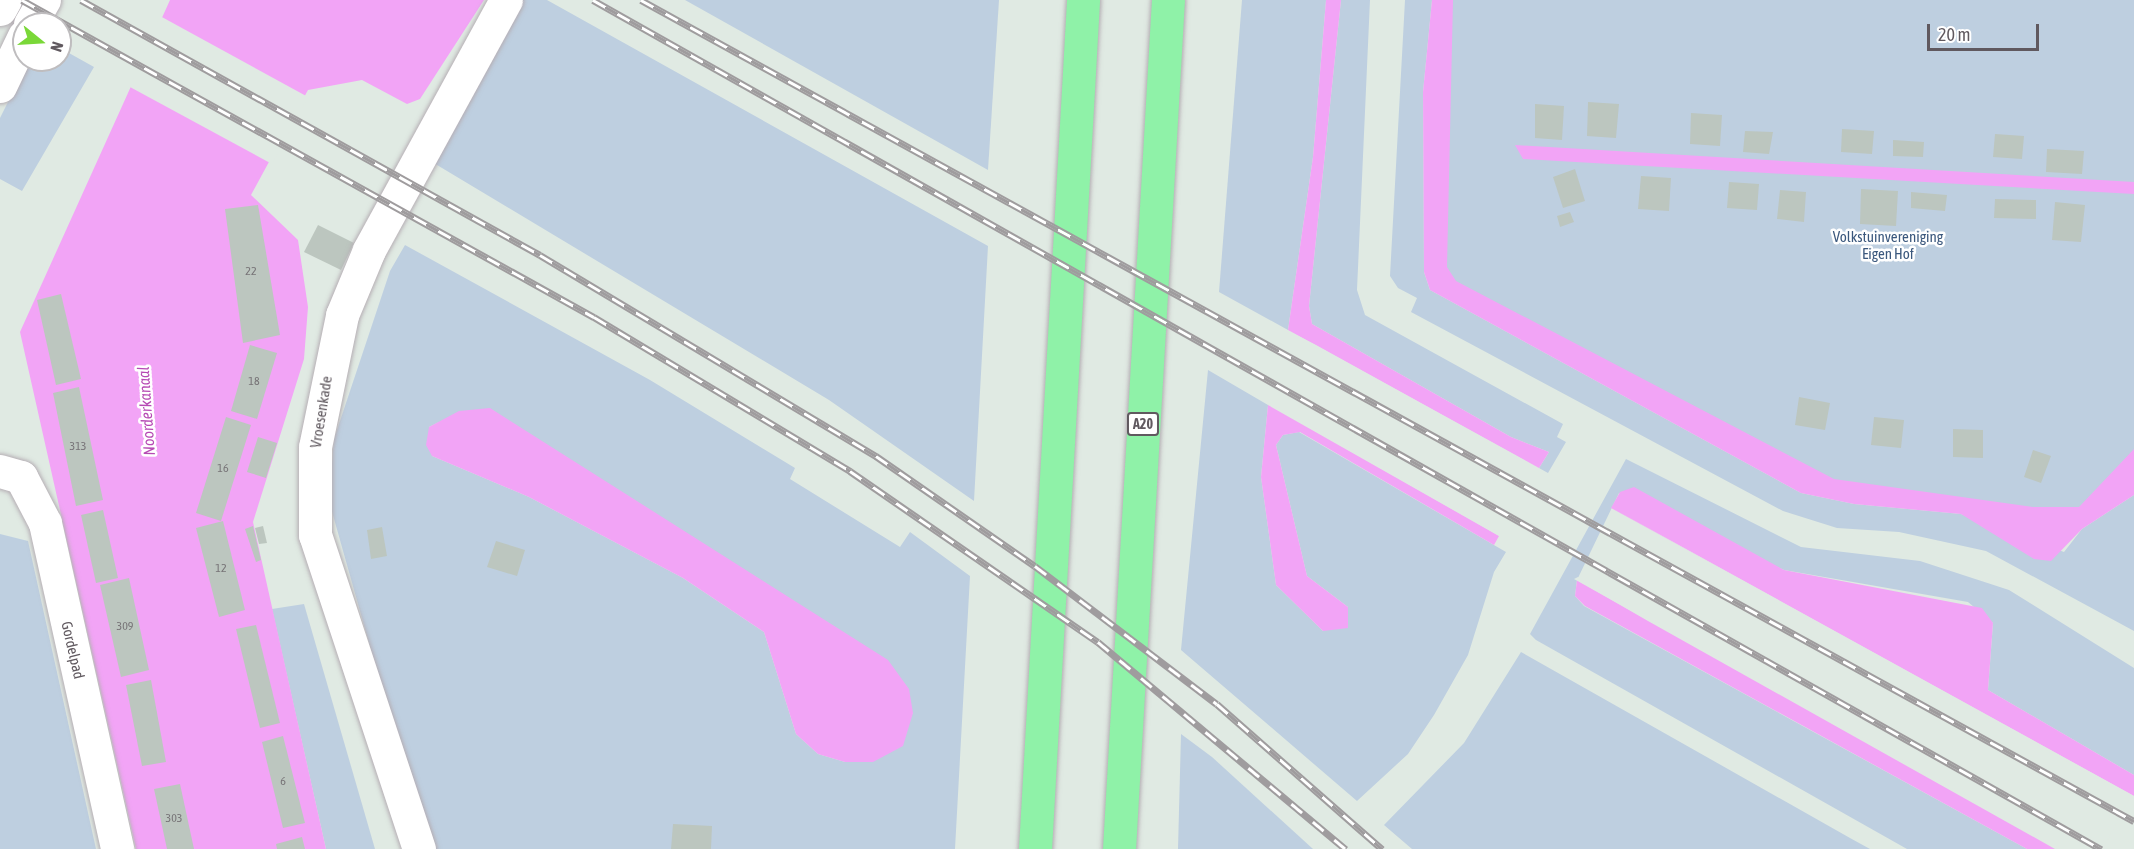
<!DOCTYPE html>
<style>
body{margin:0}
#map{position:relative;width:2134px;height:849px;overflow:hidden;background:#e0eae3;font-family:"Asap Condensed",sans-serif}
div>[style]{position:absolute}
.green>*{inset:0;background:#becfe0}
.water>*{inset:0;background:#f2a4f6}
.pier>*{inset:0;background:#e0eae3}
.building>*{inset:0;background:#bcc6bf}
.roads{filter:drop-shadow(0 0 2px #b5aeb4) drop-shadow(0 0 2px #b5aeb4)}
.street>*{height:33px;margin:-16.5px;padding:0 16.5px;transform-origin:16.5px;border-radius:16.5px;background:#fff}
.secondary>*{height:33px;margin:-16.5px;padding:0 16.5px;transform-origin:16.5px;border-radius:16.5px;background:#fff}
.highway>*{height:33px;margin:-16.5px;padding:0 16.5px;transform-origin:16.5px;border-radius:16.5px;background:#8ff2a8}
.rail>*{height:7px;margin-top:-3.5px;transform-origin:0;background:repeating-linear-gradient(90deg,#fff 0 14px,#9f9c9e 0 28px);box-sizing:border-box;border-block:2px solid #9f9c9e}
span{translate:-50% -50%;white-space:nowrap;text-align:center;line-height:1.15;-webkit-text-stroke:5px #fff;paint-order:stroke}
.number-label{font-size:12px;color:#777477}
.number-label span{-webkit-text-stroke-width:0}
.shield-label span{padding:2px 4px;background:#fff;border:2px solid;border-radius:4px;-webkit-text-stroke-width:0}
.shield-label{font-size:14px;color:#60595f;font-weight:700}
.park-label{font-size:15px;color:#3b587d}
.street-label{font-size:15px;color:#60595f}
.water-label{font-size:16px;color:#b64ab4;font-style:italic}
.north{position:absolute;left:12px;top:12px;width:60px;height:60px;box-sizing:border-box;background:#fff;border:2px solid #bfbdbf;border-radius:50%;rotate:108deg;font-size:16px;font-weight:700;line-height:24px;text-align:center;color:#60595f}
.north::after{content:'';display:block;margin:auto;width:21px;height:27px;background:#7ad838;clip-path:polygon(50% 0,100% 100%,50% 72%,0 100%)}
.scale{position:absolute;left:1927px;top:24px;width:112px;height:27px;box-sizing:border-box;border:3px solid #60595f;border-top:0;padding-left:8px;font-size:18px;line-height:21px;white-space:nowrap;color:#60595f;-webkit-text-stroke:4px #fff;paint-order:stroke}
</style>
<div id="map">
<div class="green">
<i style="clip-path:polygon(520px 0,547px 0,988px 246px,974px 501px,829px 400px,432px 162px)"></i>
<i style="clip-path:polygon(685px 0,999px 0,988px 170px)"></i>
<i style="clip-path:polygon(1242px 0,1326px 0,1313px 157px,1288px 330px,1219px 292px)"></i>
<i style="clip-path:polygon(1341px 0,1370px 0,1357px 290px,1365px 315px,1563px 424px,1557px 437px,1566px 442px,1548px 473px,1539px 468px,1549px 452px,1511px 437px,1312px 324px,1309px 306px)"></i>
<i style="clip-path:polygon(1405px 0,1432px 0,1423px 92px,1424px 272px,1430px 290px,1801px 493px,1854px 504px,1961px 514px,2064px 552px,2082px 529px,2134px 495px,2134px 631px,1986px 551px,1899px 532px,1837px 528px,1783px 511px,1411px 312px,1417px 298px,1398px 288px,1390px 276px)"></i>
<i style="clip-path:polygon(1443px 0,2134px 0,2134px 479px,2061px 535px,1974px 511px,1824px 488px,1444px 283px)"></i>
<i style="clip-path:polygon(60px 48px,94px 67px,22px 191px,0 179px,0 118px,29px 60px,60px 60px)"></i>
<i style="clip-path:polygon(evenodd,405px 245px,650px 380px,795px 468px,790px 479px,900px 547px,910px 532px,970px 576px,955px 849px,427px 849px,329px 501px,334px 439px,390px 271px,405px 245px,439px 422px,913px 713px,845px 762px,818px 754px,796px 734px,764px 632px,683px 578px,529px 497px,432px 456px,429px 427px,439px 422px)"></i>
<i style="clip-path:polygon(1208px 370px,1268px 405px,1261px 477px,1276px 585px,1323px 631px,1348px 607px,1307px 576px,1276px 445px,1283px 435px,1299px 432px,1506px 552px,1494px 572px,1468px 655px,1434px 715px,1408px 754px,1357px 801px,1181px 650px)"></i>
<i style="clip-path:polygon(1626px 459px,1801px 547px,1920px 561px,2009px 590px,2134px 668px,2134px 775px,1988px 690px,1993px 623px,1968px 602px,1784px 570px,1619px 493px,1577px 580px,1575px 596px,1584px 606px,2027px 849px,1907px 849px,1536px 640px,1530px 634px)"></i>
<i style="clip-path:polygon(0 534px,28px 541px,96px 849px,0 849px)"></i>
<i style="clip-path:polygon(304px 604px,375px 849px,326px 849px,272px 609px)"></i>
<i style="clip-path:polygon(1521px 652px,1850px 838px,1870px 849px,1412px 849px,1384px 825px,1464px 743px)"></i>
<i style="clip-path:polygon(1181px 734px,1212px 757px,1313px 849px,1178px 849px)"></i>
</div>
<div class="water">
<i style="clip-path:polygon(170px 0,484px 0,420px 99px,407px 104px,362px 80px,308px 90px,251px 195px,298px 240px,308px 307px,304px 359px,253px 522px,326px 849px,136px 849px,20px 332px)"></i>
<i style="clip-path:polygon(1326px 0,1341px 0,1309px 306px,1312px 324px,1511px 437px,1549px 452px,1539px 468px,1288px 330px,1313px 157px)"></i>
<i style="clip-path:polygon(1432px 0,1453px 0,1447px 267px,1456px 281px,1834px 479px,2033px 507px,2079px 507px,2134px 449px,2134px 495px,2082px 529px,2051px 561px,2034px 559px,1961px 514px,1854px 504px,1801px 493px,1430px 290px,1424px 272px,1423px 92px)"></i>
<i style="clip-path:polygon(1515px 145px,2134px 182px,2134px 194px,1523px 159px)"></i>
<i style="clip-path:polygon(1268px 405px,1499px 536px,1494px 545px,1300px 432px,1283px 435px,1276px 445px,1307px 576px,1348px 607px,1348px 628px,1323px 631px,1276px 585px,1261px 477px)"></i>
<i style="clip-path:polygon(490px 408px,888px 660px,909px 689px,913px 713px,903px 746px,873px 762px,845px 762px,818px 754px,796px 734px,764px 632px,683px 578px,529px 497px,432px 456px,426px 445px,429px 427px,459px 411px)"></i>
<i style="clip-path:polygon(1634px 487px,1784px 570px,1982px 608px,1993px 623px,1988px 690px,2134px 775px,2134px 849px,2134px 796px,1611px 508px,1620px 492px)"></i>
<i style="clip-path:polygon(1577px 580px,1648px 621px,2055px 849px,2027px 849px,1585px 606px,1575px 596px)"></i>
</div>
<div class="pier">
<i style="clip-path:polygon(160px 16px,308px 97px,272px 164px,130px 87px)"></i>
<i style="clip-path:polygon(1285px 329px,1316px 345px,1542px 470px,1286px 333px)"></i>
<i style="clip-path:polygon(1269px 402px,1500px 533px,1501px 537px,1266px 403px)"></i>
<i style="clip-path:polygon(1608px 506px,2134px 796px,2134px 849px,2103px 849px,2130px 797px)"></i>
<i style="clip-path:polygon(1578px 577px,2056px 846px,2058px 849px,1574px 579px)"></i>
</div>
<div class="building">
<i style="clip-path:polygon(1588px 102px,1619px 104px,1616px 138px,1587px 136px)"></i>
<i style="clip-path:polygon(1535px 104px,1564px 106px,1562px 140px,1535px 138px)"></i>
<i style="clip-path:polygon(1691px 113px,1722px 115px,1720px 146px,1690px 144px)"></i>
<i style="clip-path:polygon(1842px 129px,1874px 131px,1872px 154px,1841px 152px)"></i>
<i style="clip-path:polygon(1745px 131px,1773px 132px,1769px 154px,1743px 152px)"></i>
<i style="clip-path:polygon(1995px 134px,2024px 136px,2022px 159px,1993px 157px)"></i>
<i style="clip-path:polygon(1893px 140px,1924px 142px,1923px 157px,1893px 156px)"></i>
<i style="clip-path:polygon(2047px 149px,2084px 151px,2082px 174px,2046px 172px)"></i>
<i style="clip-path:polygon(1575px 169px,1585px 201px,1563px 208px,1553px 177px)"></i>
<i style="clip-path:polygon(1641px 176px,1671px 178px,1669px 211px,1638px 209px)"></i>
<i style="clip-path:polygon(1729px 182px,1759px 184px,1757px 210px,1727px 208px)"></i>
<i style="clip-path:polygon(1861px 189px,1898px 191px,1896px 226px,1860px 224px)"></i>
<i style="clip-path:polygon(1780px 190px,1806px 192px,1804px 222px,1777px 219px)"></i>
<i style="clip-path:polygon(1911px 192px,1947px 195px,1945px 211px,1911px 208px)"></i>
<i style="clip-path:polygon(1995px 199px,2036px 200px,2036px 219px,1994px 218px)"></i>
<i style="clip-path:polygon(2055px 202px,2085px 205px,2081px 242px,2052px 240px)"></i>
<i style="clip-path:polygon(258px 205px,280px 335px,243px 343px,225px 209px)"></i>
<i style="clip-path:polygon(1570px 212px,1574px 222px,1560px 227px,1557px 216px)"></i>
<i style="clip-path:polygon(318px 225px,354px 243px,341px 270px,304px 252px)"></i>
<i style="clip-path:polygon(61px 294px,81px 379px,56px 385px,37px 300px)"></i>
<i style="clip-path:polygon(250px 345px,277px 353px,257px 419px,231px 411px)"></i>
<i style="clip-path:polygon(79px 387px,103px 500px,76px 506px,53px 393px)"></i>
<i style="clip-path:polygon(1799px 397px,1830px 403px,1825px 430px,1795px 425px)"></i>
<i style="clip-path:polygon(226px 417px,251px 425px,221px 521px,196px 513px)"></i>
<i style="clip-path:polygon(1874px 417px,1904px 420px,1901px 448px,1871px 445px)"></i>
<i style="clip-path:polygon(1953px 429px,1983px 430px,1983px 458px,1953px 457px)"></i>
<i style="clip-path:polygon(258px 437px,277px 443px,266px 478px,247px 472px)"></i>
<i style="clip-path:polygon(2033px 450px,2051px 456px,2041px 483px,2024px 477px)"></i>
<i style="clip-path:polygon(103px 510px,118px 578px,96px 583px,81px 515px)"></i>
<i style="clip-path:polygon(223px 521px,245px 610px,219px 617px,196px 528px)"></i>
<i style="clip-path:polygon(253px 526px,261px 560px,256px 562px,245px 529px)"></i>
<i style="clip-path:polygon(263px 526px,267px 543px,259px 544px,255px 528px)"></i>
<i style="clip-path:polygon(382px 527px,387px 556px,371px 559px,367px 530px)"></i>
<i style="clip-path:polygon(496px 541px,525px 550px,517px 576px,487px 567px)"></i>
<i style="clip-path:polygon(129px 578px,149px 670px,121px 677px,100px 585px)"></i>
<i style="clip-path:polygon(256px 625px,280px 723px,260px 728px,236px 629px)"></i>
<i style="clip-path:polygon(151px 680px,166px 762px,142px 766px,126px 685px)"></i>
<i style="clip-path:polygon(283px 736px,305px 823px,283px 828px,262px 742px)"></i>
<i style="clip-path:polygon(180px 784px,194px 849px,167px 849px,154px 789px)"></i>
<i style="clip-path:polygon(673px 824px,712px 826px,711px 849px,671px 849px)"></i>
<i style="clip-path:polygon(302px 837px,305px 849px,277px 849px,276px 844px)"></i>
</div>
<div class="roads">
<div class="street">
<i style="left:0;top:471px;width:22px;rotate:16deg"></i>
<i style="left:21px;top:477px;width:52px;rotate:62.4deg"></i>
<i style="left:45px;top:523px;width:334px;rotate:77.5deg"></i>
<i style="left:419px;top:849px;width:331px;rotate:-108.3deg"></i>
<i style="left:315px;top:535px;width:88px;rotate:-90deg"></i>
<i style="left:315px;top:447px;width:135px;rotate:-78.4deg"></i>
<i style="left:342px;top:315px;width:70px;rotate:-67.4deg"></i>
<i style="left:369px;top:250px;width:285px;rotate:-61.3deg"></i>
</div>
<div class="secondary">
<i style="left:0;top:9px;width:10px;rotate:-61deg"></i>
<i style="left:30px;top:24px;width:28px;rotate:-60deg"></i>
<i style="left:0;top:86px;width:55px;rotate:-64.4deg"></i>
</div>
<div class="highway">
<i style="left:1035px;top:849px;width:850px;rotate:-86.76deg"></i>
<i style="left:1119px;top:849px;width:850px;rotate:-86.7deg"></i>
</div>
</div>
<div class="rail">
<i style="left:22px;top:0;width:654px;rotate:29deg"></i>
<i style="left:594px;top:317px;width:299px;rotate:31deg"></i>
<i style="left:850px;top:471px;width:301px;rotate:34.6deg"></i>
<i style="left:1098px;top:642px;width:323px;rotate:39.9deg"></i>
<i style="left:81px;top:0;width:525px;rotate:29.05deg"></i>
<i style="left:540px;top:255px;width:392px;rotate:30.9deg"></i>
<i style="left:876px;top:456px;width:193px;rotate:34.7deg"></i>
<i style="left:1035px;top:566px;width:228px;rotate:37.2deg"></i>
<i style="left:1217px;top:704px;width:220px;rotate:41.3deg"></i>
<i style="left:593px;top:0;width:1731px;rotate:29.38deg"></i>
<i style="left:641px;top:0;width:1704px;rotate:28.81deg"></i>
</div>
<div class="number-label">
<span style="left:251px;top:272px">22</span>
<span style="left:254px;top:382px">18</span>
<span style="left:78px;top:447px">313</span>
<span style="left:223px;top:469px">16</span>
<span style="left:221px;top:569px">12</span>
<span style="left:125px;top:627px">309</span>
<span style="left:283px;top:782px">6</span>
<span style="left:174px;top:819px">303</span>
</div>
<div class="shield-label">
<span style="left:1143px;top:424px">A20</span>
</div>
<div class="park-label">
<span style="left:1888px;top:245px">Volkstuinvereniging<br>Eigen Hof</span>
</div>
<div class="street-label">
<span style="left:321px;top:412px;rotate:-81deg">Vroesenkade</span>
<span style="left:73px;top:650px;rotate:77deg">Gordelpad</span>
</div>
<div class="water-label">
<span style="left:146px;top:411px;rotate:-94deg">Noorderkanaal</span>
</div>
<div class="north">N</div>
<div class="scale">20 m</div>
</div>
